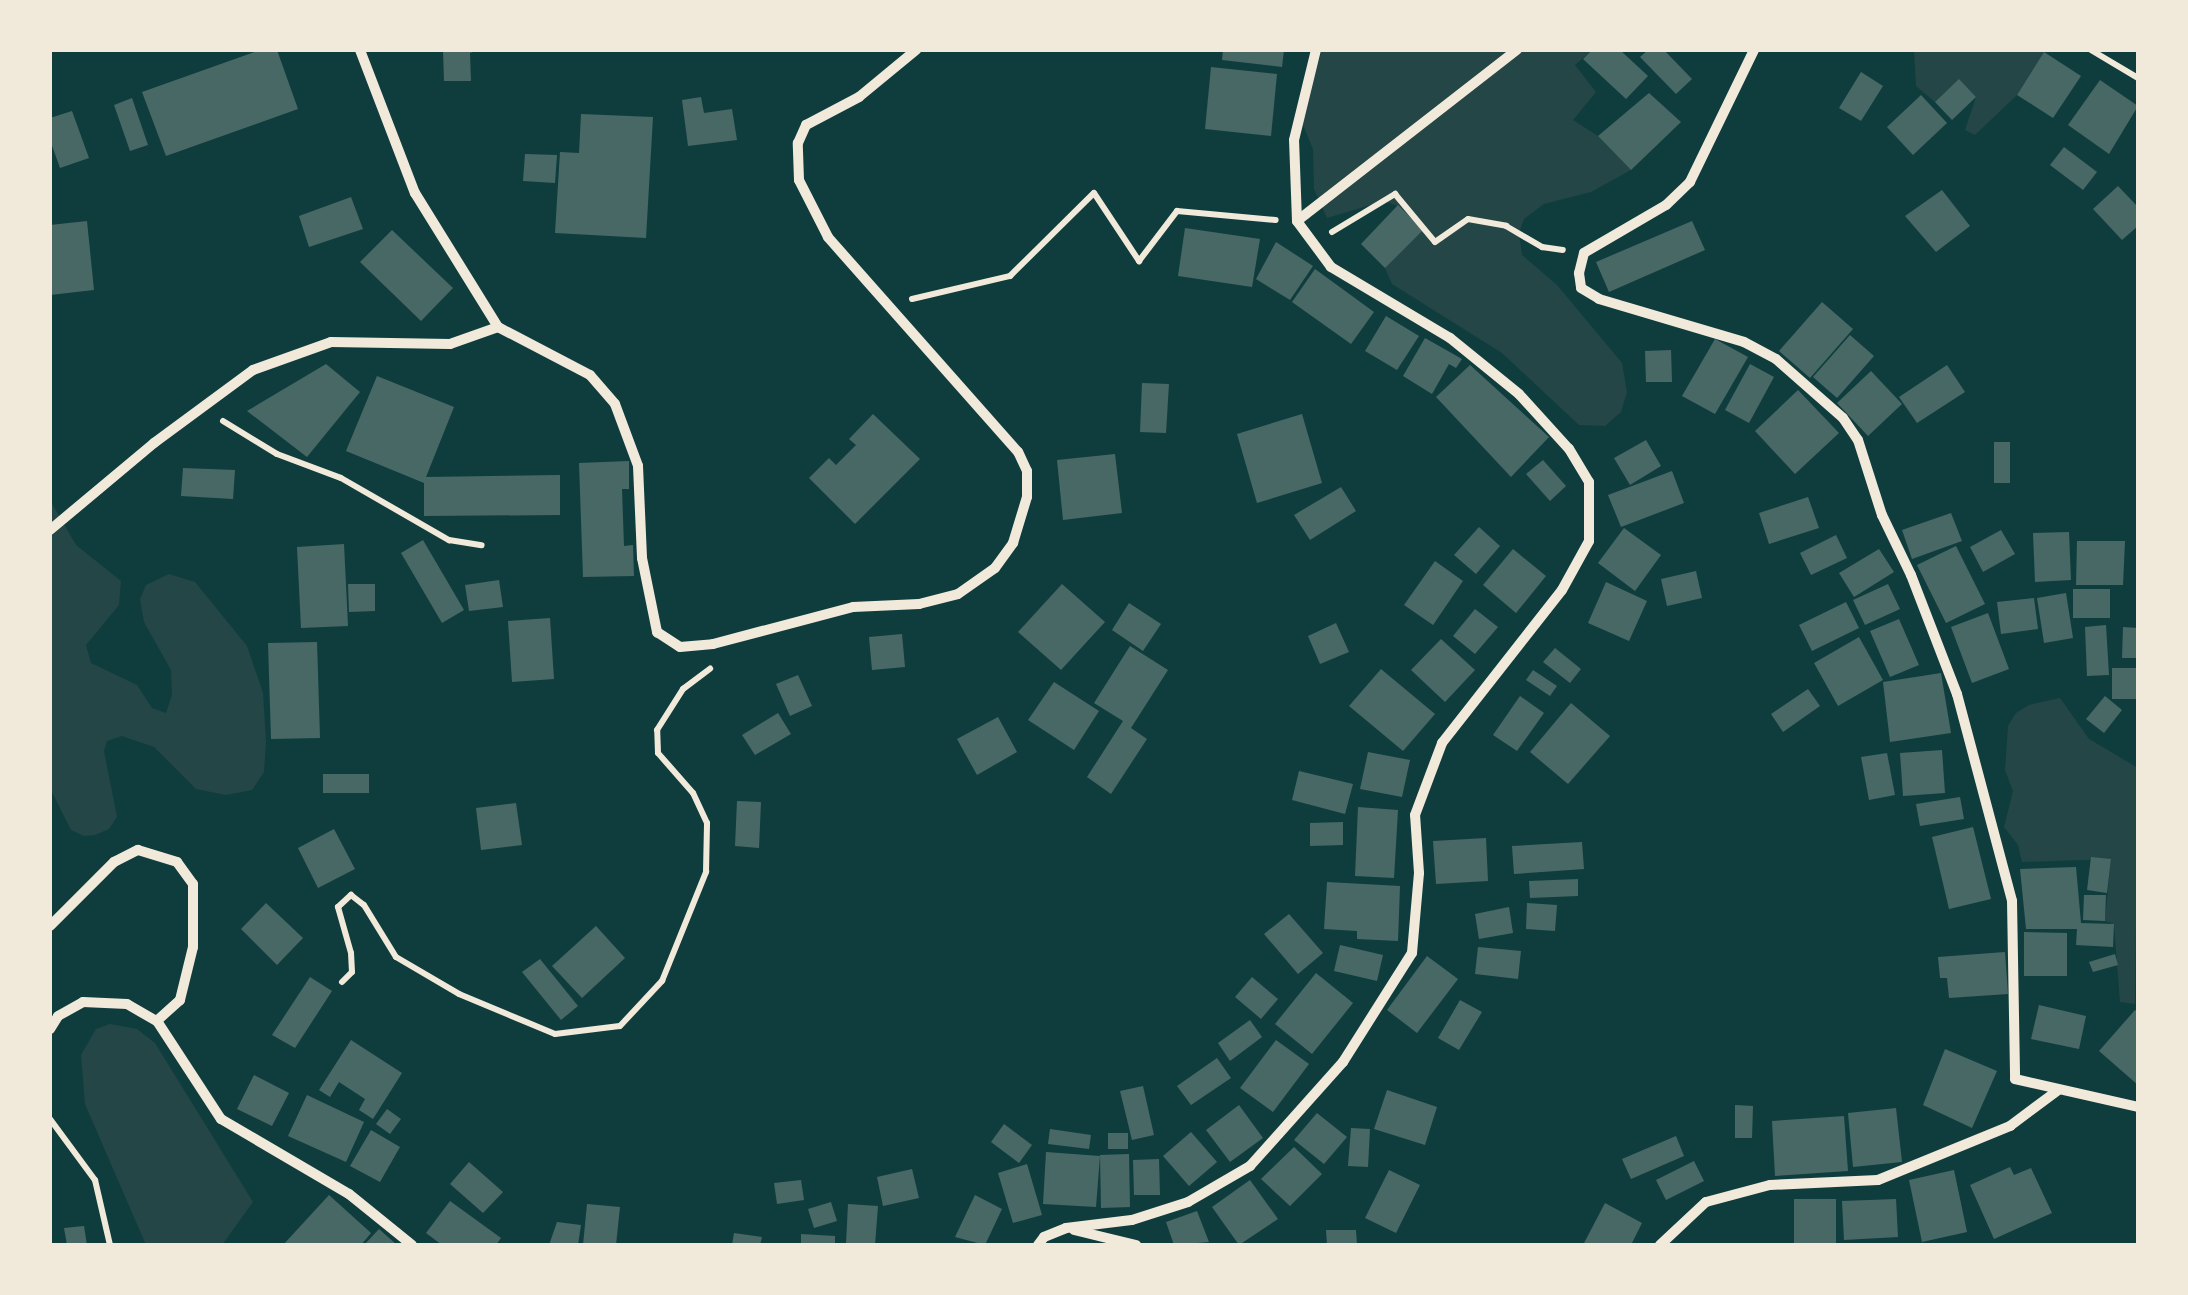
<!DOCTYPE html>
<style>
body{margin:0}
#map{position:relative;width:2188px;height:1295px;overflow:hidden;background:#0f3d3e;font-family:Mulish,sans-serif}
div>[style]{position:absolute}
.green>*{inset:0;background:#244646}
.building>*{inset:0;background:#486865}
.path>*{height:6px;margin:-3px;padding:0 3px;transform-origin:3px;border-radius:3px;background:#f1e9da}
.minor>*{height:10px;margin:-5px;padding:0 5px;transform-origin:5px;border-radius:5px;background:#f1e9da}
span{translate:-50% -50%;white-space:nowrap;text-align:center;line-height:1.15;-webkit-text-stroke:8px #f1e9da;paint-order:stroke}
.frame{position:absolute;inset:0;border:52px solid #f1e9da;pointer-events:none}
</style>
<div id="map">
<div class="green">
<i style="clip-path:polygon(1322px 50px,1592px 50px,1575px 65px,1596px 92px,1573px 120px,1598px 136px,1631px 170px,1591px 192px,1544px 204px,1524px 219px,1519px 233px,1522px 255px,1557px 285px,1622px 363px,1627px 392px,1621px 412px,1605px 426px,1579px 425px,1502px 353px,1392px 284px,1385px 268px,1398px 206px,1384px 201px,1327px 218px,1314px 189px,1313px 149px,1301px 120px)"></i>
<i style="clip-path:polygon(1914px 50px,2043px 50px,2044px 52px,2017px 95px,1975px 135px,1965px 130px,1976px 97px,1959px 80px,1935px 102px,1916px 86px)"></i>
<i style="clip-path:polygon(50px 500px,76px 545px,121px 581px,119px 605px,86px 645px,91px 663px,137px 685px,152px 708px,166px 713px,172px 695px,171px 670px,144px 622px,140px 599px,146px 585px,169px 574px,195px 582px,247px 646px,263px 693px,266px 741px,264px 772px,252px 790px,226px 795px,196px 789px,154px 747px,122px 736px,107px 741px,104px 751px,117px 817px,109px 829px,95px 835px,84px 836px,71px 830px,50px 788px)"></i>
<i style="clip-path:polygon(2060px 698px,2089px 739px,2138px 768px,2135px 1004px,2120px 1002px,2114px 924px,2105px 921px,2111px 859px,2022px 862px,2018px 845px,2004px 827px,2013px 791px,2005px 770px,2008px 726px,2016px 713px,2029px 705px)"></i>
<i style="clip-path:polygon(110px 1024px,137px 1029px,155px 1043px,253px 1202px,222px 1245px,146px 1245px,85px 1104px,81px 1055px,96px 1029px)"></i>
</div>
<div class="building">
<i style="clip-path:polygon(260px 50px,277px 50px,298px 109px,166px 156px,142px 92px)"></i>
<i style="clip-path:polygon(443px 50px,478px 50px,470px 53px,471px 81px,444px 81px)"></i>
<i style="clip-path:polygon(1223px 50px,1284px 50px,1282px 67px,1222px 60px)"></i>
<i style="clip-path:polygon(1592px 50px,1620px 50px,1648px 76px,1626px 99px,1583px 59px)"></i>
<i style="clip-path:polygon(1648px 50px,1664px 50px,1692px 79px,1676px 94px,1640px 57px)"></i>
<i style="clip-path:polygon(2044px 52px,2081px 76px,2053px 118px,2017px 95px)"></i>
<i style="clip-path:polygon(1211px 67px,1277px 74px,1271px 136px,1205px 129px)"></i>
<i style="clip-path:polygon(1861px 72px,1883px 86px,1861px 121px,1839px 108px)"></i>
<i style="clip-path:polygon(1959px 79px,1976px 97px,1952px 120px,1935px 102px)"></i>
<i style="clip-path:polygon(2100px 80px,2138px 106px,2109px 154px,2068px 125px)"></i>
<i style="clip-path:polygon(1649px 93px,1681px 122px,1631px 170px,1598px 136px)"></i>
<i style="clip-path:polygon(1921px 95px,1947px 123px,1913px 155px,1887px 127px)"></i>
<i style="clip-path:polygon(701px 97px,704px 113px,732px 109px,737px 140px,688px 146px,682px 100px)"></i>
<i style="clip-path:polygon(132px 98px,148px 145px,130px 151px,114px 105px)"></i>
<i style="clip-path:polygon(72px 111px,89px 158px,60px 168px,50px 140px,50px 118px)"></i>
<i style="clip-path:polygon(581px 114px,653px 117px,646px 238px,555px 233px,560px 152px,579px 153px)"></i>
<i style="clip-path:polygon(2064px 147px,2097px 172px,2083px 190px,2050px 165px)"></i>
<i style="clip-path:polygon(525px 154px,557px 155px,555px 183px,523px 181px)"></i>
<i style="clip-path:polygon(2118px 186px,2138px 207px,2138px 226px,2122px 240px,2093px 209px)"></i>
<i style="clip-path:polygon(1942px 190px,1970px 226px,1936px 252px,1905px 216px)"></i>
<i style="clip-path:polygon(351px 197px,363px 229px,309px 247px,299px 216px)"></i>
<i style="clip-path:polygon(1398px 205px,1423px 230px,1385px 268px,1361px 244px)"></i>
<i style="clip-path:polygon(87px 221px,94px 290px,50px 295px,50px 225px)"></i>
<i style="clip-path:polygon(1692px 221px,1705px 250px,1609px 292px,1596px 262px)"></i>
<i style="clip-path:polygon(1185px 228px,1260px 239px,1252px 287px,1178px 276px)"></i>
<i style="clip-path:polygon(392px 230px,453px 288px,421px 321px,360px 262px)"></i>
<i style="clip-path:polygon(1276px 242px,1313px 266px,1290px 300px,1256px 279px)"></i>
<i style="clip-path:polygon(1315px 269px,1374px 312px,1351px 344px,1292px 302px)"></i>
<i style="clip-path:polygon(1822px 302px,1853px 329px,1810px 378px,1779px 351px)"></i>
<i style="clip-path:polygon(1386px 316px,1419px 336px,1397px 370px,1365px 351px)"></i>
<i style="clip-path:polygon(1850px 335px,1874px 356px,1837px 398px,1813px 377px)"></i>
<i style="clip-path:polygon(1425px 338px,1462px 359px,1456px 368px,1449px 364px,1432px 394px,1403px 376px)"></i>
<i style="clip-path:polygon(1715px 339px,1748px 357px,1715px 414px,1682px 396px)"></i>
<i style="clip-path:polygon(1671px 350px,1672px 382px,1646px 382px,1645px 351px)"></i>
<i style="clip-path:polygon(326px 364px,360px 392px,307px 457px,247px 411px)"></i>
<i style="clip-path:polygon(1750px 364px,1774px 377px,1749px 423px,1725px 410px)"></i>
<i style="clip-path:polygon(1470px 365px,1549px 437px,1511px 477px,1436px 397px)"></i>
<i style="clip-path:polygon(1947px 365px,1965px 392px,1917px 423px,1899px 397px)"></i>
<i style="clip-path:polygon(1871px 371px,1902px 404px,1868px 436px,1837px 403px)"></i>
<i style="clip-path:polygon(377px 376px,454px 407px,426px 477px,560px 475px,560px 515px,424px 516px,424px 483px,346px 451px)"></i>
<i style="clip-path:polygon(1142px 383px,1169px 384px,1166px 433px,1140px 432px)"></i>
<i style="clip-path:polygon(1798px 390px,1839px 433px,1795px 474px,1755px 431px)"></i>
<i style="clip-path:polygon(873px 414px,920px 459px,855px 524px,809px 478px,829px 458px,836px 465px,856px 445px,849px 439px)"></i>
<i style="clip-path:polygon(1302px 414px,1322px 483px,1257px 503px,1237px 434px)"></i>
<i style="clip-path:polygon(1646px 440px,1661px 466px,1630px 485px,1614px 458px)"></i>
<i style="clip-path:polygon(1994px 442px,2010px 442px,2010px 483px,1994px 483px)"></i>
<i style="clip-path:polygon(1115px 454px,1122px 513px,1063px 520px,1057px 460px)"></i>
<i style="clip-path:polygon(1543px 460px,1566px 486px,1550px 501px,1526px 474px)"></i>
<i style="clip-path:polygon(629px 461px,629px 489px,622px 489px,624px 546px,633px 545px,634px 576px,583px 577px,579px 463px)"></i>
<i style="clip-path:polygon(183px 468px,235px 470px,233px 499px,181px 496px)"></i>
<i style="clip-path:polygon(1672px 471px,1684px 503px,1621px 527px,1608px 495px)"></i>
<i style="clip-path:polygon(1341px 487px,1356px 511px,1310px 540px,1294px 515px)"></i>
<i style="clip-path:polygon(1808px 497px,1819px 528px,1769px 544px,1759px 513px)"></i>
<i style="clip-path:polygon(1951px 513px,1962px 541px,1912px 559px,1902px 530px)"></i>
<i style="clip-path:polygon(1479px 527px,1500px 546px,1476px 574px,1454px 555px)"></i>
<i style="clip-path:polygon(1624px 528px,1661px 555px,1635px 591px,1598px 563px)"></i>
<i style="clip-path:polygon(2001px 530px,2015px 554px,1983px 572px,1970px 547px)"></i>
<i style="clip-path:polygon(2069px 532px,2071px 580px,2035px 582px,2033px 533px)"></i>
<i style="clip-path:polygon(1836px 535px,1847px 558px,1811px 575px,1800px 553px)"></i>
<i style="clip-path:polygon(423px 540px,464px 610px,442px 623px,401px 553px)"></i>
<i style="clip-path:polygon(2077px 541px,2125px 541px,2123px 585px,2076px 585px)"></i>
<i style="clip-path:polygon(344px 544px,348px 626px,301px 628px,297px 547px)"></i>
<i style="clip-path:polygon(1956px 546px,1985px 604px,1946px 623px,1917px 565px)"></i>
<i style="clip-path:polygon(1513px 549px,1546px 576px,1516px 613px,1483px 585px)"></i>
<i style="clip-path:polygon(1879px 549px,1894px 572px,1854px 597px,1839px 573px)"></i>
<i style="clip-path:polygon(1435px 561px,1463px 581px,1433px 625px,1404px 605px)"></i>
<i style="clip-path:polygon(1696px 571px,1702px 598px,1667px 606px,1661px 579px)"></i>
<i style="clip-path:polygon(499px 580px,503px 607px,469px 611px,465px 585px)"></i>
<i style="clip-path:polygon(1606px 582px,1647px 601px,1629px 641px,1588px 623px)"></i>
<i style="clip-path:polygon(348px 584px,375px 584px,375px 611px,349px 612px)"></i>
<i style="clip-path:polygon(1062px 584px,1105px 622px,1061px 670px,1018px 632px)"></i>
<i style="clip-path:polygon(1888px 584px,1900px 609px,1865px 625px,1853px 600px)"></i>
<i style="clip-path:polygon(2073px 589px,2110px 589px,2110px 618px,2073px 618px)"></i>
<i style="clip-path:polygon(2066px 593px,2073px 638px,2044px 643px,2037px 598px)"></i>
<i style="clip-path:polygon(2034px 598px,2038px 629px,2001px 634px,1997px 602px)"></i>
<i style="clip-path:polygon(1846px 602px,1859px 628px,1812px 651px,1799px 625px)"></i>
<i style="clip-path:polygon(1129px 603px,1161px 624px,1143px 651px,1112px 630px)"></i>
<i style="clip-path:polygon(1475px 609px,1498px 627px,1475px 654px,1453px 636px)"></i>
<i style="clip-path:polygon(1988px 613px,2009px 669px,1972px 683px,1951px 627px)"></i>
<i style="clip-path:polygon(550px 618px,554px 679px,512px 682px,508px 621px)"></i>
<i style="clip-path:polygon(1899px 619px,1919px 665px,1890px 677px,1870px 631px)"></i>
<i style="clip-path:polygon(1336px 623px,1349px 652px,1320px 664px,1308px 636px)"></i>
<i style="clip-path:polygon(2106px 625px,2109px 675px,2087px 676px,2085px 627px)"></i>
<i style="clip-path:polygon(2123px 627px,2138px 628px,2138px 658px,2122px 658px)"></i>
<i style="clip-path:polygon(902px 634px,905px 667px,872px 670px,869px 637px)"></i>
<i style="clip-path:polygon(1859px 637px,1883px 680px,1838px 706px,1814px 663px)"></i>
<i style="clip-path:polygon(1441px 639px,1475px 670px,1445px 702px,1411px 670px)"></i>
<i style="clip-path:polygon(317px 642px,320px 738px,271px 739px,268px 643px)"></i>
<i style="clip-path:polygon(1130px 646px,1168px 670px,1131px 728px,1147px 739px,1111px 794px,1087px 777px,1123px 721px,1094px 703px)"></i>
<i style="clip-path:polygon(1555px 648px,1581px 669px,1570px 683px,1543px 662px)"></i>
<i style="clip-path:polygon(2112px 668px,2138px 668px,2138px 699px,2112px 699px)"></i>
<i style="clip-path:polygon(1381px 669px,1435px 714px,1403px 751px,1349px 706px)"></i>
<i style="clip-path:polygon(1533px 670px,1557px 686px,1550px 696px,1526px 680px)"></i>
<i style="clip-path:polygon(1941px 673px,1951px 733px,1890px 742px,1883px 682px)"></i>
<i style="clip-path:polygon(798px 675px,812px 706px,790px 716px,776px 684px)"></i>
<i style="clip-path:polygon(1054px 682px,1099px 711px,1074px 750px,1028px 720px)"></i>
<i style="clip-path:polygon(1808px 689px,1820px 706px,1783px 732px,1771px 714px)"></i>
<i style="clip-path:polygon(1520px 696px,1544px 713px,1517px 751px,1493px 735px)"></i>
<i style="clip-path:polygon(2105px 696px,2122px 710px,2104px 733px,2086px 719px)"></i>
<i style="clip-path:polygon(1571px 703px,1610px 736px,1568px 784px,1530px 752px)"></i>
<i style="clip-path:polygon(778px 713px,791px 734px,755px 755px,742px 735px)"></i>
<i style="clip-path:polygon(998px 717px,1017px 752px,977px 775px,957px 739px)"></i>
<i style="clip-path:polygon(1942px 750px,1945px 793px,1903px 796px,1900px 753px)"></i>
<i style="clip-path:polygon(1368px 752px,1410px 760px,1402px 797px,1360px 789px)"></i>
<i style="clip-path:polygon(1887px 753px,1895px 795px,1869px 800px,1861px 757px)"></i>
<i style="clip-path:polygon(1299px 771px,1353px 784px,1345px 814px,1292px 800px)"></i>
<i style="clip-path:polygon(323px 774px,369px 774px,369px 793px,323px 793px)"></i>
<i style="clip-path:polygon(1960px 797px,1964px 819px,1920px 826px,1916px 804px)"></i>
<i style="clip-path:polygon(737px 801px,761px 802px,759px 848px,735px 846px)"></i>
<i style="clip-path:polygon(516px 803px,522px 845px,481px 850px,476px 808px)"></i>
<i style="clip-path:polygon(1358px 807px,1398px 810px,1394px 878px,1355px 876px)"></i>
<i style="clip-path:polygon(1343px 822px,1343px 845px,1310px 846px,1310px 823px)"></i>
<i style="clip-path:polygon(1973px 827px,1991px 899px,1949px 909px,1932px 837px)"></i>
<i style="clip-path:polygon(334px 829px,355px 869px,318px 888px,298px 848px)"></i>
<i style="clip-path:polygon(1486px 838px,1488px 881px,1436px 884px,1433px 841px)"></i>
<i style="clip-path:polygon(1582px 842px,1584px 869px,1514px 874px,1512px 846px)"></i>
<i style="clip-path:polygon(2091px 857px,2111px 859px,2107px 893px,2087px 890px)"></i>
<i style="clip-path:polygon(2076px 867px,2081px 923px,2114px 924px,2113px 947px,2076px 945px,2077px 929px,2026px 929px,2020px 869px)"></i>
<i style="clip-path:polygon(1578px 879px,1578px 896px,1530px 898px,1529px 881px)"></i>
<i style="clip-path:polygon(1327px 882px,1400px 886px,1398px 941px,1357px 939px,1357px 931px,1324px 929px)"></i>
<i style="clip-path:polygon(2084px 895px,2106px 895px,2105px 921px,2083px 920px)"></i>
<i style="clip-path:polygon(266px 903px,303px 938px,277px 965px,241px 929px)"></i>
<i style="clip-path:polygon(1527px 903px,1557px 905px,1555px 931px,1526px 929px)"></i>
<i style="clip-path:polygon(1509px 907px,1513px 933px,1479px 939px,1475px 914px)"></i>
<i style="clip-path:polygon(1289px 914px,1323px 953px,1298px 974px,1264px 934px)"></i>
<i style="clip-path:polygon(596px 926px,625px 958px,582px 998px,552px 966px)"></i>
<i style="clip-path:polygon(2024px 932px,2067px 933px,2067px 976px,2024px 976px)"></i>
<i style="clip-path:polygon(1340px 945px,1383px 955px,1377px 981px,1334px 971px)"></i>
<i style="clip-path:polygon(1478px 947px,1521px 951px,1518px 979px,1475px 974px)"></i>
<i style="clip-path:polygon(2005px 952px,2008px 994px,1949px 998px,1947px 978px,1940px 978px,1938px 957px)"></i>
<i style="clip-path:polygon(2115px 954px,2118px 965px,2093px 972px,2089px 962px)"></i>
<i style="clip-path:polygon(1427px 956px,1458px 979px,1417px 1033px,1387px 1010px)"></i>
<i style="clip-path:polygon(540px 959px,578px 1006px,561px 1020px,522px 972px)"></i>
<i style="clip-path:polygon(1316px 973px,1353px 1003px,1312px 1054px,1275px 1024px)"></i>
<i style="clip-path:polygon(310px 977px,332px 991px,295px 1048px,272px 1035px)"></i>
<i style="clip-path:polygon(1252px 977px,1278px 999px,1261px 1019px,1235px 997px)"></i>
<i style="clip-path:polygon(1460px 1000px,1482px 1012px,1459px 1050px,1438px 1038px)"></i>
<i style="clip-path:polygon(2039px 1005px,2086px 1016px,2079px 1049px,2031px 1039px)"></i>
<i style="clip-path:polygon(2135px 1010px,2138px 1012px,2138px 1085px,2099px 1051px)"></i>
<i style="clip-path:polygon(1250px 1020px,1262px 1037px,1230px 1061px,1218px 1043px)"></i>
<i style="clip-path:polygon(351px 1040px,402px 1073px,373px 1119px,359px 1110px,365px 1099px,339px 1082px,330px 1097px,319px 1090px)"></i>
<i style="clip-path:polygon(1276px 1040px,1309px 1064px,1273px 1112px,1240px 1088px)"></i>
<i style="clip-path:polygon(1945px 1049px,1997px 1071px,1972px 1128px,1923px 1105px)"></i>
<i style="clip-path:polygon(1217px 1058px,1231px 1078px,1191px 1105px,1177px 1086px)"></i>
<i style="clip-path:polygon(254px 1075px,289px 1093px,272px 1126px,237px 1109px)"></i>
<i style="clip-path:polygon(1143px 1086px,1154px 1135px,1132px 1140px,1120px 1091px)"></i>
<i style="clip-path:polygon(1387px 1090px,1437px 1107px,1425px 1145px,1374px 1129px)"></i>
<i style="clip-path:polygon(307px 1095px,364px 1122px,346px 1162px,288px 1136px)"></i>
<i style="clip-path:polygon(1239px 1105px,1263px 1138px,1230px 1162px,1206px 1130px)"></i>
<i style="clip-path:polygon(1735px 1105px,1753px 1106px,1752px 1138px,1735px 1138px)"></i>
<i style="clip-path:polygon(1896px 1108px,1902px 1162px,1853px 1167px,1848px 1113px)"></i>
<i style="clip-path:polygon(387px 1109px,401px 1119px,390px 1134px,376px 1124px)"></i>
<i style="clip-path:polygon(1317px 1113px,1347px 1137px,1324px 1164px,1294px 1140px)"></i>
<i style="clip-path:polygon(1844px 1116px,1848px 1171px,1775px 1176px,1772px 1121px)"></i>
<i style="clip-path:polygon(1004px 1124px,1032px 1145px,1019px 1163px,991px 1142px)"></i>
<i style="clip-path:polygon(1351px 1128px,1370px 1129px,1368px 1167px,1348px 1166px)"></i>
<i style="clip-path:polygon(1050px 1129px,1091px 1135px,1089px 1149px,1048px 1144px)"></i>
<i style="clip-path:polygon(371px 1130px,400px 1147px,380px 1182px,350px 1166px)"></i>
<i style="clip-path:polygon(1191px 1132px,1217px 1162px,1189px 1186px,1163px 1156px)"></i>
<i style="clip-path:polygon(1108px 1133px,1128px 1133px,1128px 1149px,1108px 1149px)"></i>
<i style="clip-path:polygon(1676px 1136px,1684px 1156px,1631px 1179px,1622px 1159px)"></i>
<i style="clip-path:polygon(1294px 1147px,1322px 1174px,1290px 1206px,1261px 1179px)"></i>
<i style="clip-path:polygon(1046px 1152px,1100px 1156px,1096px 1207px,1043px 1204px)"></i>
<i style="clip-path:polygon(1129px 1154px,1130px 1207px,1101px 1208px,1100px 1155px)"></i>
<i style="clip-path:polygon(1159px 1159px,1160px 1195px,1134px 1195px,1133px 1160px)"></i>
<i style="clip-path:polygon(1694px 1161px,1704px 1181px,1666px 1200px,1656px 1180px)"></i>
<i style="clip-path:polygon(469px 1162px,503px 1192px,483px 1213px,450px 1184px)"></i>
<i style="clip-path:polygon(1027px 1164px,1042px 1215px,1013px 1223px,998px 1173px)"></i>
<i style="clip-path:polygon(2010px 1167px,2014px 1175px,2031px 1168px,2052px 1213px,1994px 1239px,1970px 1185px)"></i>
<i style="clip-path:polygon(912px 1169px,919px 1198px,883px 1206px,877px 1177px)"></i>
<i style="clip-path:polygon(1389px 1170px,1420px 1185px,1396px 1233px,1365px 1218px)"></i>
<i style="clip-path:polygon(1954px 1170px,1967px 1232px,1922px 1242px,1909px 1180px)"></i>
<i style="clip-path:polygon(801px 1180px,804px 1200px,777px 1204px,774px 1183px)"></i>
<i style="clip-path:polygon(1250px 1180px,1278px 1219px,1239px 1245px,1212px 1207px)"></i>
<i style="clip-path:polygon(329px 1195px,371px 1233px,361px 1245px,283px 1245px)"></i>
<i style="clip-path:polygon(975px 1195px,1002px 1209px,985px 1245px,955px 1237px)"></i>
<i style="clip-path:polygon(1794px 1199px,1836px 1199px,1836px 1243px,1794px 1243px)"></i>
<i style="clip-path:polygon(1896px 1199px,1898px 1237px,1844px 1240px,1842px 1201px)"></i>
<i style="clip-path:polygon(450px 1201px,501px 1238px,496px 1245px,442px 1245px,426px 1233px)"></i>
<i style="clip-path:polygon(831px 1202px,837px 1221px,814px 1228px,808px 1209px)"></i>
<i style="clip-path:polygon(1605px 1203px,1642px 1223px,1631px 1245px,1583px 1245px)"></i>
<i style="clip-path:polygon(587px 1204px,620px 1207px,616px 1245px,583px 1245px)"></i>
<i style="clip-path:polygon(848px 1204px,878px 1206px,875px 1245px,846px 1244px)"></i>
<i style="clip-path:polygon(1197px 1211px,1209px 1242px,1174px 1245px,1166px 1222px)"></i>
<i style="clip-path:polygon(557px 1222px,581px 1225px,578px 1245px,549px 1245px)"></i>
<i style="clip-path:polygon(84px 1226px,87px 1245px,67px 1245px,64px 1228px)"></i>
<i style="clip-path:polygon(379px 1229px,397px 1245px,364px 1245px)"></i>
<i style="clip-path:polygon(1326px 1230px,1356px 1230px,1357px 1245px,1327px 1245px)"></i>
<i style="clip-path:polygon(734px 1233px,762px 1237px,760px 1245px,732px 1245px)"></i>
<i style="clip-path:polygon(801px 1234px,835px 1236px,835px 1245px,801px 1245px)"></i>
</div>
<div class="path">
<i style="left:2091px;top:50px;width:55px;rotate:30.8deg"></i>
<i style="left:1332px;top:232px;width:74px;rotate:-31.1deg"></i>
<i style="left:1395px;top:194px;width:62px;rotate:50.2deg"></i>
<i style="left:1435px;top:242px;width:40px;rotate:-34.9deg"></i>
<i style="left:1468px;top:219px;width:39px;rotate:10deg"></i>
<i style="left:1506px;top:226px;width:42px;rotate:30.3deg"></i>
<i style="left:1542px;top:247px;width:21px;rotate:8deg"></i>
<i style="left:912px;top:299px;width:101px;rotate:-13.2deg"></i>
<i style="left:1010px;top:276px;width:118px;rotate:-44.7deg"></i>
<i style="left:1094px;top:193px;width:82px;rotate:56.5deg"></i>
<i style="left:1139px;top:261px;width:63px;rotate:-52.8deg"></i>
<i style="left:1177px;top:211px;width:99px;rotate:5.2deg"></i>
<i style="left:223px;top:421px;width:63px;rotate:31.4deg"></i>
<i style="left:277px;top:454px;width:68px;rotate:20.6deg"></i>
<i style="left:341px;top:478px;width:125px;rotate:29.9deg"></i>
<i style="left:449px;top:540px;width:33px;rotate:9deg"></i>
<i style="left:342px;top:982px;width:14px;rotate:-45deg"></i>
<i style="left:352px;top:972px;width:19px;rotate:-93deg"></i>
<i style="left:351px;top:953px;width:48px;rotate:-105.8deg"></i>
<i style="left:338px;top:907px;width:18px;rotate:-43deg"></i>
<i style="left:351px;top:895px;width:16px;rotate:38deg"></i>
<i style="left:364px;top:905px;width:61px;rotate:58.4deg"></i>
<i style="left:396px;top:957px;width:73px;rotate:30.4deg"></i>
<i style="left:459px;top:994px;width:104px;rotate:22.6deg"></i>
<i style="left:555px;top:1034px;width:65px;rotate:-7deg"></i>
<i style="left:620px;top:1026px;width:62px;rotate:-47deg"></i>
<i style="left:662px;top:981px;width:118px;rotate:-68deg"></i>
<i style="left:706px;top:872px;width:49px;rotate:-88.8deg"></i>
<i style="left:707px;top:823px;width:33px;rotate:-115deg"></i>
<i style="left:693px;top:793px;width:53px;rotate:-131.2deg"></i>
<i style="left:658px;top:753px;width:23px;rotate:-92deg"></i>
<i style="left:657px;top:730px;width:49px;rotate:-57.6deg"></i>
<i style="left:683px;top:689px;width:34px;rotate:-37deg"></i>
<i style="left:50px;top:1119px;width:76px;rotate:53.6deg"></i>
<i style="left:95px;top:1180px;width:67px;rotate:77deg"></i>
</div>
<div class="minor">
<i style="left:360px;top:50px;width:153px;rotate:69deg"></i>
<i style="left:415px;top:193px;width:158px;rotate:58.2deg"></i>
<i style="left:498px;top:327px;width:104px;rotate:27.6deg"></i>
<i style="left:590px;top:375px;width:38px;rotate:49deg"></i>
<i style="left:615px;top:404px;width:66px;rotate:69.6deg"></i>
<i style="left:638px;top:466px;width:92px;rotate:87.5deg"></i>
<i style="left:642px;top:558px;width:76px;rotate:78.5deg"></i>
<i style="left:657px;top:632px;width:27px;rotate:33deg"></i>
<i style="left:680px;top:647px;width:33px;rotate:-5deg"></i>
<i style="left:713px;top:644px;width:145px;rotate:-14.8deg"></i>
<i style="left:853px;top:607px;width:66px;rotate:-2.6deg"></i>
<i style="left:919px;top:604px;width:40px;rotate:-14.4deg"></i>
<i style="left:958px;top:594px;width:45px;rotate:-35.1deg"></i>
<i style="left:995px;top:568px;width:31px;rotate:-54deg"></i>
<i style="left:1013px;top:543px;width:48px;rotate:-73.1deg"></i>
<i style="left:1027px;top:497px;width:26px;rotate:-90deg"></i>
<i style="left:1027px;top:471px;width:21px;rotate:-115deg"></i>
<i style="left:1018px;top:452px;width:287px;rotate:-131.5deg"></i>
<i style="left:828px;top:237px;width:64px;rotate:-117deg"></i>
<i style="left:799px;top:180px;width:37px;rotate:-92deg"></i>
<i style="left:798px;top:143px;width:20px;rotate:-66deg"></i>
<i style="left:806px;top:125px;width:60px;rotate:-27.8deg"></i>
<i style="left:859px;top:97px;width:74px;rotate:-39.5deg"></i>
<i style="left:1754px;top:50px;width:147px;rotate:115.9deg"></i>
<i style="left:1690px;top:182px;width:33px;rotate:136deg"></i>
<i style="left:1666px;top:205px;width:95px;rotate:149.7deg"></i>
<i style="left:1584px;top:253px;width:21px;rotate:104deg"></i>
<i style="left:1579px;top:273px;width:15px;rotate:82deg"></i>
<i style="left:1581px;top:288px;width:21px;rotate:31deg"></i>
<i style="left:1599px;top:299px;width:151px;rotate:16.5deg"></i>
<i style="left:1744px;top:342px;width:36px;rotate:28deg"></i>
<i style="left:1776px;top:359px;width:89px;rotate:41.4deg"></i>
<i style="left:1843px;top:418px;width:27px;rotate:56deg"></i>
<i style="left:1858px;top:440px;width:79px;rotate:72.3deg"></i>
<i style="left:1882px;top:515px;width:67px;rotate:64.2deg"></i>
<i style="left:1911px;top:575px;width:128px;rotate:68.9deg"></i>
<i style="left:1957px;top:694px;width:214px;rotate:75.1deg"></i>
<i style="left:2012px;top:901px;width:178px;rotate:89deg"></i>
<i style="left:2015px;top:1079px;width:126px;rotate:12.8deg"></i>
<i style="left:1297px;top:221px;width:279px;rotate:-37.9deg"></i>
<i style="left:50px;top:530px;width:136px;rotate:-39.9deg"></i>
<i style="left:154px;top:443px;width:123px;rotate:-36.4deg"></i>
<i style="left:253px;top:370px;width:83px;rotate:-19.7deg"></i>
<i style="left:331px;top:342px;width:119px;rotate:1deg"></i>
<i style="left:450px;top:344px;width:51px;rotate:-19.5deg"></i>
<i style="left:50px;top:926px;width:91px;rotate:-45deg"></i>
<i style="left:114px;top:862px;width:27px;rotate:-27deg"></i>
<i style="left:138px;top:850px;width:41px;rotate:17.1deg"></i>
<i style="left:177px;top:862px;width:27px;rotate:54deg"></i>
<i style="left:193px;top:884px;width:63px;rotate:90deg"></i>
<i style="left:193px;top:947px;width:55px;rotate:103.8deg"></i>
<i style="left:180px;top:1000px;width:31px;rotate:138deg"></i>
<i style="left:50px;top:1029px;width:15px;rotate:-58deg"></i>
<i style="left:58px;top:1016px;width:29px;rotate:-29deg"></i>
<i style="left:83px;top:1002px;width:44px;rotate:2.6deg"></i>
<i style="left:127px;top:1004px;width:34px;rotate:30deg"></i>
<i style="left:157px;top:1021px;width:117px;rotate:56.9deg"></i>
<i style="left:221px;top:1119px;width:148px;rotate:30.4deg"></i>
<i style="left:349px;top:1194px;width:81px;rotate:39deg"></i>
<i style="left:1074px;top:1230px;width:64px;rotate:13.6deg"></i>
<i style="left:1038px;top:1245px;width:10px;rotate:-53deg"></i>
<i style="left:1044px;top:1237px;width:24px;rotate:-22deg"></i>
<i style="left:1066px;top:1228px;width:66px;rotate:-6.9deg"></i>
<i style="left:1132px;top:1220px;width:59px;rotate:-17.8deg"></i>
<i style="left:1188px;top:1202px;width:72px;rotate:-30.1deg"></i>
<i style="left:1250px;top:1166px;width:140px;rotate:-48.2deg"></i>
<i style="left:1343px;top:1062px;width:129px;rotate:-57.7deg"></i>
<i style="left:1412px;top:953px;width:80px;rotate:-85deg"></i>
<i style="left:1419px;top:873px;width:58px;rotate:-93.9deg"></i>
<i style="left:1415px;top:815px;width:77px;rotate:-69.4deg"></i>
<i style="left:1442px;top:743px;width:194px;rotate:-51.9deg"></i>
<i style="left:1562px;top:590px;width:56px;rotate:-61.1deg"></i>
<i style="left:1589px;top:541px;width:59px;rotate:-90deg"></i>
<i style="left:1589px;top:482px;width:39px;rotate:-121deg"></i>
<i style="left:1569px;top:449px;width:74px;rotate:-132.3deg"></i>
<i style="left:1519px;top:394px;width:89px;rotate:-140.9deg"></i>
<i style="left:1450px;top:338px;width:139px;rotate:-149.2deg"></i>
<i style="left:1331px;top:267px;width:57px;rotate:-126.5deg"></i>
<i style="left:1297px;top:221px;width:81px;rotate:-92.1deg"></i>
<i style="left:1294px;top:140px;width:93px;rotate:-76.3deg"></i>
<i style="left:1660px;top:1245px;width:63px;rotate:-43.1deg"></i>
<i style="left:1706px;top:1202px;width:66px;rotate:-14.9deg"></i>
<i style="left:1770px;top:1185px;width:108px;rotate:-2.7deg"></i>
<i style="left:1878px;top:1180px;width:143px;rotate:-22.2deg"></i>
<i style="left:2010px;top:1126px;width:59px;rotate:-36.7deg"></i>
</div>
<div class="frame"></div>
</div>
